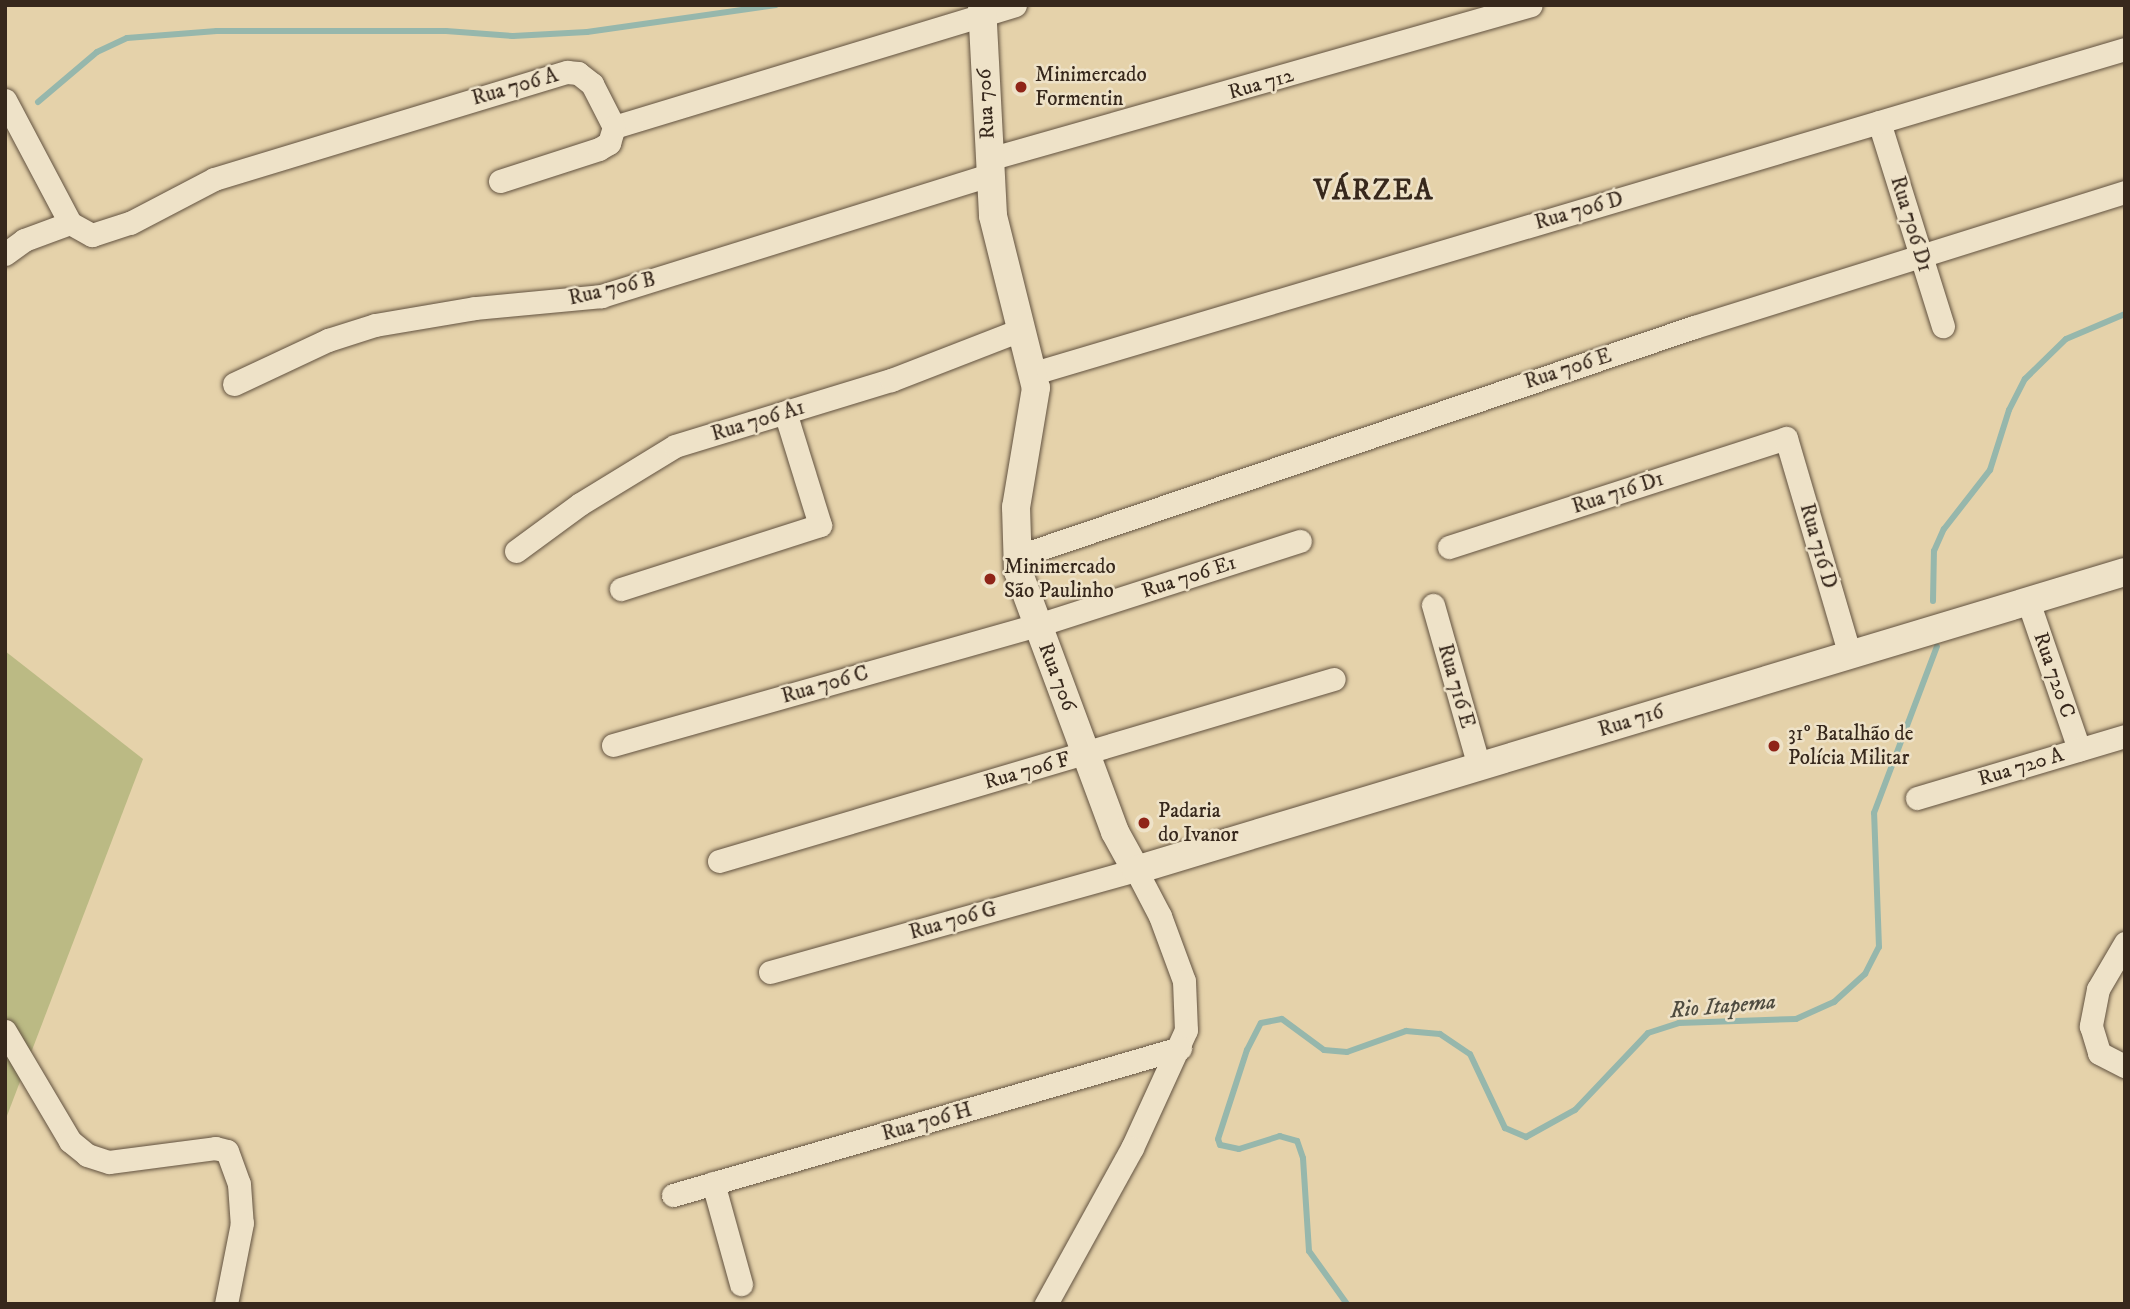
<!DOCTYPE html>
<meta charset="utf-8">
<style>
body{margin:0}
#map{position:relative;width:2130px;height:1309px;overflow:hidden;background:#e5d2aa;font-family:"IM FELL DW Pica",serif}
div>[style]{position:absolute}
.green>*{inset:0;background:#bbba84}
.stream>*{height:6px;margin:-3px;padding:0 3px;transform-origin:3px;border-radius:3px;background:#96b7ac}
.roads{filter:drop-shadow(0 0 2px #625240) drop-shadow(0 0 2px #625240)}
.minor>*{height:23px;margin:-11.5px;padding:0 11.5px;transform-origin:11.5px;border-radius:11.5px;background:#eee2c8}
.tertiary>*{height:28px;margin:-14px;padding:0 14px;transform-origin:14px;border-radius:14px;background:#eee2c8}
.dots>*{width:19px;height:19px;translate:-50% -50%;box-sizing:border-box;border:4px solid #eee2c8;border-radius:50%}
span{translate:-50% -50%;white-space:nowrap;text-align:center;line-height:1.15;-webkit-text-stroke:5px #eee2c8;paint-order:stroke}
.poi-label{font-size:21px;color:#37281c}
.left{translate:0 -50%;text-align:left}
.street-label{font-size:21px;color:#37281c}
.water-label{font-size:23px;color:#4f4c40;font-style:italic}
.district-label{font-size:28px;color:#37281c;font-weight:700;letter-spacing:2px}
.frame{position:absolute;inset:0;border:7px solid #37281c;pointer-events:none}
</style>
<div id="map">
<div class="green">
<i style="clip-path:polygon(5px 651px,143px 759px,5px 1121px)"></i>
</div>
<div class="stream">
<i style="left:38px;top:102px;width:77px;rotate:-40.3deg"></i>
<i style="left:97px;top:52px;width:33px;rotate:-25deg"></i>
<i style="left:127px;top:38px;width:90px;rotate:-4.4deg"></i>
<i style="left:217px;top:31px;width:229px"></i>
<i style="left:446px;top:31px;width:67px;rotate:4.3deg"></i>
<i style="left:513px;top:36px;width:74px;rotate:-3.1deg"></i>
<i style="left:587px;top:32px;width:191px;rotate:-8.1deg"></i>
<i style="left:1933px;top:601px;width:50px;rotate:-88.9deg"></i>
<i style="left:1934px;top:551px;width:24px;rotate:-66deg"></i>
<i style="left:1944px;top:529px;width:75px;rotate:-52.1deg"></i>
<i style="left:1990px;top:470px;width:63px;rotate:-72.4deg"></i>
<i style="left:2009px;top:410px;width:35px;rotate:-63deg"></i>
<i style="left:2025px;top:379px;width:57px;rotate:-44.3deg"></i>
<i style="left:2066px;top:339px;width:64px;rotate:-23deg"></i>
<i style="left:1347px;top:1304px;width:65px;rotate:-125.6deg"></i>
<i style="left:1309px;top:1251px;width:93px;rotate:-93.7deg"></i>
<i style="left:1303px;top:1158px;width:18px;rotate:-109deg"></i>
<i style="left:1297px;top:1141px;width:18px;rotate:-164deg"></i>
<i style="left:1280px;top:1136px;width:43px;rotate:162.4deg"></i>
<i style="left:1239px;top:1149px;width:19px;rotate:-168deg"></i>
<i style="left:1220px;top:1145px;width:6px;rotate:-108deg"></i>
<i style="left:1218px;top:1139px;width:94px;rotate:-72deg"></i>
<i style="left:1247px;top:1050px;width:30px;rotate:-63deg"></i>
<i style="left:1261px;top:1023px;width:21px;rotate:-11deg"></i>
<i style="left:1282px;top:1019px;width:52px;rotate:36.4deg"></i>
<i style="left:1324px;top:1050px;width:23px;rotate:5deg"></i>
<i style="left:1347px;top:1052px;width:63px;rotate:-19.6deg"></i>
<i style="left:1406px;top:1031px;width:34px;rotate:5deg"></i>
<i style="left:1440px;top:1034px;width:36px;rotate:34deg"></i>
<i style="left:1470px;top:1054px;width:82px;rotate:64.7deg"></i>
<i style="left:1505px;top:1128px;width:23px;rotate:23deg"></i>
<i style="left:1526px;top:1137px;width:56px;rotate:-28.9deg"></i>
<i style="left:1575px;top:1110px;width:106px;rotate:-46.5deg"></i>
<i style="left:1648px;top:1033px;width:33px;rotate:-18deg"></i>
<i style="left:1679px;top:1023px;width:117px;rotate:-2deg"></i>
<i style="left:1796px;top:1019px;width:42px;rotate:-24.1deg"></i>
<i style="left:1834px;top:1002px;width:42px;rotate:-42.1deg"></i>
<i style="left:1865px;top:974px;width:30px;rotate:-63deg"></i>
<i style="left:1879px;top:947px;width:134px;rotate:-92.1deg"></i>
<i style="left:1874px;top:813px;width:178px;rotate:-69.3deg"></i>
</div>
<div class="roads">
<div class="minor">
<i style="left:5px;top:100px;width:139px;rotate:62.1deg"></i>
<i style="left:70px;top:223px;width:25px;rotate:29deg"></i>
<i style="left:92px;top:235px;width:40px;rotate:-18deg"></i>
<i style="left:130px;top:223px;width:95px;rotate:-27.6deg"></i>
<i style="left:214px;top:179px;width:369px;rotate:-16.9deg"></i>
<i style="left:567px;top:72px;width:11px;rotate:5deg"></i>
<i style="left:578px;top:73px;width:18px;rotate:38deg"></i>
<i style="left:592px;top:84px;width:48px;rotate:62.9deg"></i>
<i style="left:614px;top:127px;width:419px;rotate:-16.9deg"></i>
<i style="left:1879px;top:122px;width:214px;rotate:72.6deg"></i>
<i style="left:989px;top:159px;width:563px;rotate:-15.86deg"></i>
<i style="left:500px;top:181px;width:104px;rotate:-17.9deg"></i>
<i style="left:599px;top:149px;width:12px;rotate:-31deg"></i>
<i style="left:609px;top:143px;width:17px;rotate:-73deg"></i>
<i style="left:5px;top:254px;width:24px;rotate:-36deg"></i>
<i style="left:24px;top:240px;width:49px;rotate:-20.3deg"></i>
<i style="left:1034px;top:373px;width:1138px;rotate:-16.54deg"></i>
<i style="left:234px;top:384px;width:104px;rotate:-25.1deg"></i>
<i style="left:328px;top:340px;width:49px;rotate:-17.7deg"></i>
<i style="left:375px;top:325px;width:101px;rotate:-9.6deg"></i>
<i style="left:475px;top:308px;width:127px;rotate:-5.4deg"></i>
<i style="left:601px;top:296px;width:406px;rotate:-17.3deg"></i>
<i style="left:1449px;top:547px;width:354px;rotate:-17.9deg"></i>
<i style="left:1786px;top:438px;width:226px;rotate:73.6deg"></i>
<i style="left:516px;top:551px;width:79px;rotate:-36.3deg"></i>
<i style="left:580px;top:504px;width:111px;rotate:-31.4deg"></i>
<i style="left:675px;top:446px;width:226px;rotate:-17deg"></i>
<i style="left:891px;top:380px;width:138px;rotate:-21.2deg"></i>
<i style="left:1016px;top:557px;width:716px;rotate:-18.74deg"></i>
<i style="left:1694px;top:327px;width:452px;rotate:-17.4deg"></i>
<i style="left:621px;top:589px;width:209px;rotate:-17.8deg"></i>
<i style="left:820px;top:525px;width:118px;rotate:-107.2deg"></i>
<i style="left:2028px;top:601px;width:157px;rotate:71deg"></i>
<i style="left:1433px;top:605px;width:168px;rotate:74.1deg"></i>
<i style="left:613px;top:745px;width:442px;rotate:-15.8deg"></i>
<i style="left:1038px;top:625px;width:275px;rotate:-17.8deg"></i>
<i style="left:1917px;top:798px;width:217px;rotate:-16.6deg"></i>
<i style="left:719px;top:861px;width:641px;rotate:-16.49deg"></i>
<i style="left:2125px;top:943px;width:53px;rotate:120.4deg"></i>
<i style="left:2098px;top:989px;width:38px;rotate:101deg"></i>
<i style="left:2091px;top:1026px;width:28px;rotate:73deg"></i>
<i style="left:2099px;top:1053px;width:29px;rotate:27deg"></i>
<i style="left:770px;top:972px;width:380px;rotate:-15.6deg"></i>
<i style="left:1136px;top:870px;width:52px;rotate:62.4deg"></i>
<i style="left:1160px;top:916px;width:69px;rotate:69.7deg"></i>
<i style="left:1184px;top:981px;width:49px;rotate:87.7deg"></i>
<i style="left:1186px;top:1030px;width:130px;rotate:114.6deg"></i>
<i style="left:1132px;top:1148px;width:178px;rotate:118.9deg"></i>
<i style="left:5px;top:1031px;width:128px;rotate:59.4deg"></i>
<i style="left:70px;top:1141px;width:22px;rotate:39deg"></i>
<i style="left:87px;top:1155px;width:23px;rotate:18deg"></i>
<i style="left:109px;top:1162px;width:107px;rotate:-7.5deg"></i>
<i style="left:215px;top:1148px;width:12px;rotate:14deg"></i>
<i style="left:227px;top:1151px;width:35px;rotate:70deg"></i>
<i style="left:239px;top:1184px;width:39px;rotate:86deg"></i>
<i style="left:242px;top:1223px;width:83px;rotate:101.2deg"></i>
<i style="left:713px;top:1183px;width:105px;rotate:74.5deg"></i>
<i style="left:673px;top:1195px;width:528px;rotate:-16.17deg"></i>
</div>
<div class="tertiary">
<i style="left:982px;top:5px;width:211px;rotate:87deg"></i>
<i style="left:993px;top:216px;width:177px;rotate:76deg"></i>
<i style="left:1036px;top:388px;width:121px;rotate:99.5deg"></i>
<i style="left:1016px;top:507px;width:64px;rotate:88.2deg"></i>
<i style="left:1018px;top:571px;width:278px;rotate:69.6deg"></i>
<i style="left:1115px;top:832px;width:43px;rotate:61.1deg"></i>
<i style="left:1136px;top:870px;width:1033px;rotate:-16.77deg"></i>
</div>
</div>
<div class="dots">
<i style="left:1021px;top:87px;background:#8f2418"></i>
<i style="left:990px;top:579px;background:#8f2418"></i>
<i style="left:1774px;top:746px;background:#8f2418"></i>
<i style="left:1144px;top:823px;background:#8f2418"></i>
</div>
<div class="poi-label">
<span class="left" style="left:1035px;top:87px">Minimercado<br>Formentin</span>
<span class="left" style="left:1004px;top:579px">Minimercado<br>São Paulinho</span>
<span class="left" style="left:1788px;top:746px">31º Batalhão de<br>Polícia Militar</span>
<span class="left" style="left:1158px;top:823px">Padaria<br>do Ivanor</span>
</div>
<div class="street-label">
<span style="left:1261px;top:84px;rotate:-16deg">Rua 712</span>
<span style="left:515px;top:87px;rotate:-16deg">Rua 706 A</span>
<span style="left:986px;top:104px;rotate:-93deg">Rua 706</span>
<span style="left:1579px;top:211px;rotate:-16deg">Rua 706 D</span>
<span style="left:1911px;top:224px;rotate:73deg">Rua 706 D1</span>
<span style="left:612px;top:289px;rotate:-13deg">Rua 706 B</span>
<span style="left:1568px;top:369px;rotate:-18deg">Rua 706 E</span>
<span style="left:758px;top:421px;rotate:-17deg">Rua 706 A1</span>
<span style="left:1618px;top:493px;rotate:-18deg">Rua 716 D1</span>
<span style="left:1818px;top:546px;rotate:74deg">Rua 716 D</span>
<span style="left:1189px;top:577px;rotate:-18deg">Rua 706 E1</span>
<span style="left:2054px;top:675px;rotate:71deg">Rua 720 C</span>
<span style="left:1057px;top:677px;rotate:69deg">Rua 706</span>
<span style="left:825px;top:685px;rotate:-16deg">Rua 706 C</span>
<span style="left:1456px;top:686px;rotate:74deg">Rua 716 E</span>
<span style="left:1631px;top:721px;rotate:-17deg">Rua 716</span>
<span style="left:2021px;top:767px;rotate:-17deg">Rua 720 A</span>
<span style="left:1027px;top:771px;rotate:-16deg">Rua 706 F</span>
<span style="left:953px;top:921px;rotate:-16deg">Rua 706 G</span>
<span style="left:927px;top:1122px;rotate:-16deg">Rua 706 H</span>
</div>
<div class="water-label">
<span style="left:1723px;top:1007px;rotate:-5deg">Rio Itapema</span>
</div>
<div class="district-label">
<span style="left:1374px;top:191px">VÁRZEA</span>
</div>
<div class="frame"></div>
</div>
